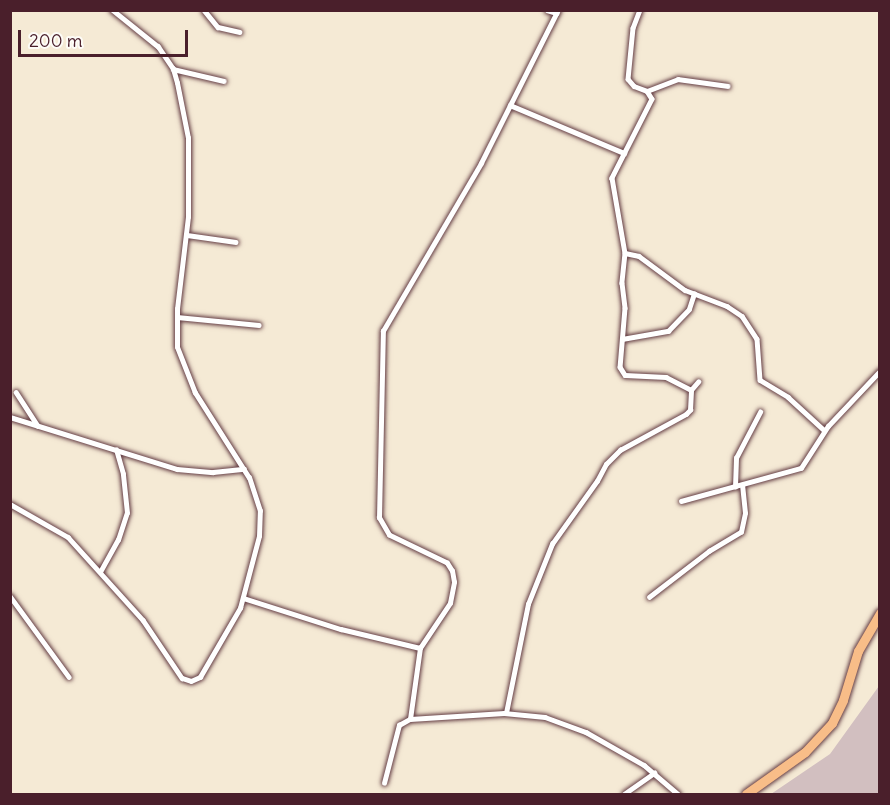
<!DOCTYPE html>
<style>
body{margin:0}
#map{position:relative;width:890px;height:805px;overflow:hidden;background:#f5ead5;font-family:Delius,sans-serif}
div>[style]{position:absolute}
.industrial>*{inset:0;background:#d2bfc0}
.roads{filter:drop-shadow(0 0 2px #643d44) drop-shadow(0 0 2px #643d44)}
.street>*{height:4.5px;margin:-2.25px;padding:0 2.25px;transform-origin:2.25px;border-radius:2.25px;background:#fff}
.highway>*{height:9px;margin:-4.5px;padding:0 4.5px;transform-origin:4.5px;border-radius:4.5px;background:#f8bd88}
span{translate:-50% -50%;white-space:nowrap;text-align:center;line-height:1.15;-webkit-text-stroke:4.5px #fdfcf7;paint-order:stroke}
.frame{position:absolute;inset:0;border:12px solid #4a1f2b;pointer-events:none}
.scale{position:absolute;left:18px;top:30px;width:170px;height:27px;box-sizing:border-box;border:3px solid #4a1f2b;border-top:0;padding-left:8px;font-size:18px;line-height:21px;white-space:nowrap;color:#4a1f2b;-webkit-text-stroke:4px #fdfcf7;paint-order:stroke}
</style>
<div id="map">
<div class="industrial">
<i style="clip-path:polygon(879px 686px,879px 794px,771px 794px,830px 754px)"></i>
</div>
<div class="roads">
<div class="street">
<i style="left:204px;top:10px;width:22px;rotate:51deg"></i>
<i style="left:218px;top:27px;width:22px;rotate:13deg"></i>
<i style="left:547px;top:10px;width:10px;rotate:17deg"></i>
<i style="left:640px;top:10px;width:19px;rotate:111deg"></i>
<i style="left:633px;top:28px;width:51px;rotate:95.6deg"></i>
<i style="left:628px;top:79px;width:9px;rotate:49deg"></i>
<i style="left:634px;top:86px;width:14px;rotate:21deg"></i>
<i style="left:647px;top:91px;width:9px;rotate:58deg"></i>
<i style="left:652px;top:99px;width:89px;rotate:116.9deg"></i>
<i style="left:612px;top:178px;width:76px;rotate:80.2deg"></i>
<i style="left:625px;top:253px;width:30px;rotate:96deg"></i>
<i style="left:622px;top:283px;width:25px;rotate:83deg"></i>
<i style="left:625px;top:308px;width:59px;rotate:94.8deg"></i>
<i style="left:620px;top:367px;width:9px;rotate:58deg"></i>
<i style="left:625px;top:375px;width:41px;rotate:2.8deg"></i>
<i style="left:666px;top:377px;width:28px;rotate:27deg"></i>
<i style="left:173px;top:69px;width:52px;rotate:13.2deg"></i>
<i style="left:647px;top:91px;width:33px;rotate:-21deg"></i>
<i style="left:678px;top:79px;width:50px;rotate:8deg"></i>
<i style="left:510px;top:105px;width:124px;rotate:22.8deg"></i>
<i style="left:187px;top:235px;width:49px;rotate:8.1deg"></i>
<i style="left:625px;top:253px;width:14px;rotate:12deg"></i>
<i style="left:639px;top:256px;width:57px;rotate:36.5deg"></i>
<i style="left:685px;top:290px;width:45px;rotate:20.9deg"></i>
<i style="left:727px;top:306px;width:18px;rotate:34deg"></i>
<i style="left:742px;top:316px;width:27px;rotate:57deg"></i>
<i style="left:757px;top:339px;width:41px;rotate:85.8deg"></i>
<i style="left:760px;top:380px;width:33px;rotate:31deg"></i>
<i style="left:788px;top:397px;width:49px;rotate:42.5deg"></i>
<i style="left:177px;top:317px;width:82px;rotate:5.6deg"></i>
<i style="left:622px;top:339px;width:47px;rotate:-9.9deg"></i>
<i style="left:668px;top:331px;width:30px;rotate:-46deg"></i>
<i style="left:689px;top:309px;width:16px;rotate:-72deg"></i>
<i style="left:16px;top:392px;width:40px;rotate:57.1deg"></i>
<i style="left:10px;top:417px;width:175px;rotate:17.3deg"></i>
<i style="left:177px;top:469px;width:36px;rotate:5deg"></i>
<i style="left:213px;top:472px;width:31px;rotate:-6deg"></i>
<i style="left:735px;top:487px;width:29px;rotate:-88deg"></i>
<i style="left:736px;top:458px;width:52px;rotate:-62.4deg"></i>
<i style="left:681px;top:501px;width:124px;rotate:-15.4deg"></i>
<i style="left:801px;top:468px;width:50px;rotate:-57.3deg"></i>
<i style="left:828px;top:426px;width:76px;rotate:-46.6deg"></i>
<i style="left:10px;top:504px;width:67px;rotate:29.6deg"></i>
<i style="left:68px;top:537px;width:112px;rotate:47.9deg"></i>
<i style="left:143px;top:620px;width:70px;rotate:56.1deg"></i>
<i style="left:182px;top:678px;width:9px;rotate:18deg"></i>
<i style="left:191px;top:681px;width:10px;rotate:-24deg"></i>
<i style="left:200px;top:677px;width:80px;rotate:-59.9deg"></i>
<i style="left:240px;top:608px;width:74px;rotate:-75.2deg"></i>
<i style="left:259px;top:536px;width:25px;rotate:-88deg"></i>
<i style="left:260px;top:511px;width:35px;rotate:-108deg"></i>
<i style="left:249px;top:478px;width:101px;rotate:-122.4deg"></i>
<i style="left:195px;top:393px;width:49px;rotate:-111.4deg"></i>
<i style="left:177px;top:347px;width:38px;rotate:-90deg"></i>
<i style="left:177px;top:309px;width:93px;rotate:-83.2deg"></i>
<i style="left:188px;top:217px;width:79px;rotate:-90deg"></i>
<i style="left:188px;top:138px;width:56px;rotate:-101.3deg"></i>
<i style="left:177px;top:83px;width:15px;rotate:-106deg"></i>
<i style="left:173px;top:69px;width:27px;rotate:-124deg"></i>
<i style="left:158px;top:47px;width:59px;rotate:-141.2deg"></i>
<i style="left:100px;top:572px;width:37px;rotate:-61deg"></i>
<i style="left:118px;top:540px;width:28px;rotate:-72deg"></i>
<i style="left:127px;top:513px;width:39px;rotate:-96deg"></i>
<i style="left:123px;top:474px;width:25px;rotate:-106deg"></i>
<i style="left:10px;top:596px;width:100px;rotate:53.9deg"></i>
<i style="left:649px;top:597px;width:76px;rotate:-37.5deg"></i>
<i style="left:709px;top:551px;width:37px;rotate:-31deg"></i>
<i style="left:741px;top:532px;width:19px;rotate:-78deg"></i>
<i style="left:745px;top:513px;width:28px;rotate:-96deg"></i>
<i style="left:243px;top:598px;width:103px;rotate:17.6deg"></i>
<i style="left:341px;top:629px;width:81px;rotate:13.5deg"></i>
<i style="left:506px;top:713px;width:111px;rotate:-78.6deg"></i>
<i style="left:528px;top:604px;width:65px;rotate:-68.2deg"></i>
<i style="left:552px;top:544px;width:77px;rotate:-54.5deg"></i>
<i style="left:597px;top:481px;width:19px;rotate:-62deg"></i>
<i style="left:606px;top:464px;width:20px;rotate:-45deg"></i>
<i style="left:620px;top:450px;width:75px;rotate:-28.6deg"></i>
<i style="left:686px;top:414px;width:6px;rotate:-45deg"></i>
<i style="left:690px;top:410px;width:20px;rotate:-87deg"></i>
<i style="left:691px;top:390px;width:11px;rotate:-49deg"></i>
<i style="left:410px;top:719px;width:72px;rotate:-82deg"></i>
<i style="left:420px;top:648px;width:54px;rotate:-56.3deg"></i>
<i style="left:450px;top:603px;width:21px;rotate:-79deg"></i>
<i style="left:454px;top:582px;width:11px;rotate:-100deg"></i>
<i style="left:452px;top:571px;width:9px;rotate:-122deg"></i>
<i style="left:447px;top:563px;width:64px;rotate:-154.2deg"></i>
<i style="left:389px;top:535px;width:20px;rotate:-120deg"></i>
<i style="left:379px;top:518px;width:187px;rotate:-88.8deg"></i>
<i style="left:383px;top:331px;width:194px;rotate:-59.7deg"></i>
<i style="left:481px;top:163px;width:171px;rotate:-63.3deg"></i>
<i style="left:384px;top:783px;width:60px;rotate:-75.5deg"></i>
<i style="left:399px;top:725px;width:13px;rotate:-29deg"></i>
<i style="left:410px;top:719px;width:94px;rotate:-3.7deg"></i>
<i style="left:504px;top:713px;width:41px;rotate:5.6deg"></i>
<i style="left:545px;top:717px;width:44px;rotate:20.1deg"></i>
<i style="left:586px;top:732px;width:67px;rotate:29.6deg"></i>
<i style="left:644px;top:765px;width:45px;rotate:40.5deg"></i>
<i style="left:624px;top:794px;width:37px;rotate:-35deg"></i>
</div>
<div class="highway">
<i style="left:746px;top:794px;width:72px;rotate:-35.4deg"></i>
<i style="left:805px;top:752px;width:40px;rotate:-47deg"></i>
<i style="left:832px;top:723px;width:25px;rotate:-64deg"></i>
<i style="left:843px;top:700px;width:51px;rotate:-73deg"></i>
<i style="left:858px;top:651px;width:44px;rotate:-59.9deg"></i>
</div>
</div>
<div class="frame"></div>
<div class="scale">200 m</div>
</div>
